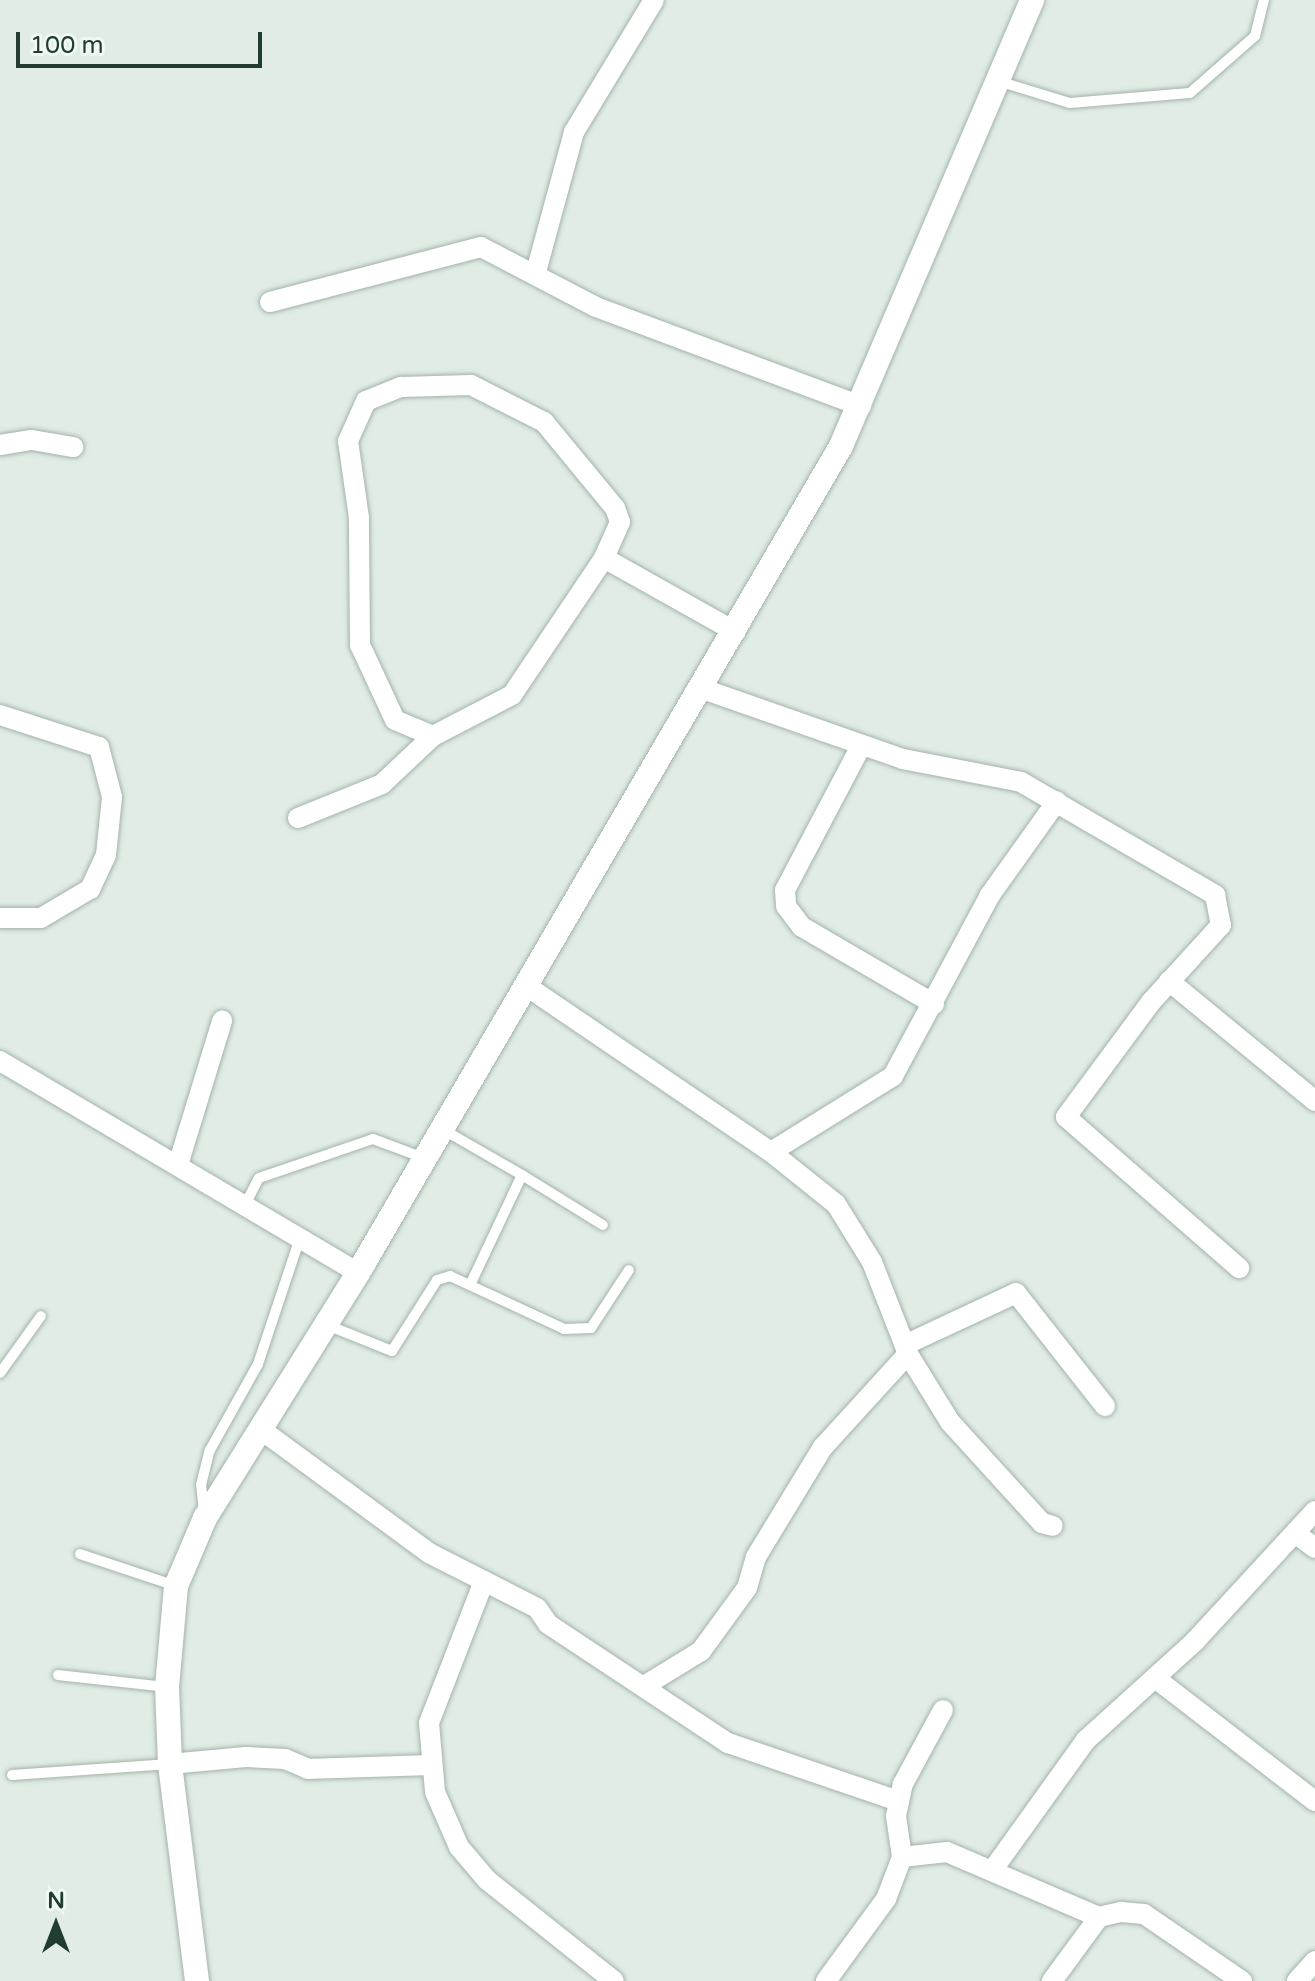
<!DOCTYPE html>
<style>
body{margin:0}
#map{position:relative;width:1315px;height:1981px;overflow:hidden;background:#e0ece4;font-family:"Varela Round",sans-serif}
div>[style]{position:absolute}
.roads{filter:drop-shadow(0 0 2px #a3b4aa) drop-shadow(0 0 2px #a3b4aa)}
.lane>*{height:10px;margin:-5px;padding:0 5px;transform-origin:5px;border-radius:5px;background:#fff}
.street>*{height:20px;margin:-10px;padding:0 10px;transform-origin:10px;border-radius:10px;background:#fff}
.secondary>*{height:24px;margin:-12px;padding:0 12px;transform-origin:12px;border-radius:12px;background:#fff}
span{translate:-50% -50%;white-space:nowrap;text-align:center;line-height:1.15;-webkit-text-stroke:6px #f0f8f3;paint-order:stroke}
.north{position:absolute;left:16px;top:1885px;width:80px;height:80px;-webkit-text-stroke:6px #f0f8f3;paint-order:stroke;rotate:0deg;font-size:22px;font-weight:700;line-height:32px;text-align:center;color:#203d30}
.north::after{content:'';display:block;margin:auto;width:28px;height:36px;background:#203d30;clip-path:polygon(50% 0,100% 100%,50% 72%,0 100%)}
.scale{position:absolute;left:16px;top:32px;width:246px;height:36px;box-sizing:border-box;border:4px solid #203d30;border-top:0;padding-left:10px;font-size:24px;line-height:28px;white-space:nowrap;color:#203d30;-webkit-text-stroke:6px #f0f8f3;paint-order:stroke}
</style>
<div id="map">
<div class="roads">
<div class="lane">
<i style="left:998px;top:81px;width:75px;rotate:17deg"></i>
<i style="left:1070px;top:103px;width:120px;rotate:-4.8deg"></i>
<i style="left:1190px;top:93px;width:86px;rotate:-41.2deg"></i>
<i style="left:1255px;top:36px;width:37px;rotate:-76deg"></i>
<i style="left:442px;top:1129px;width:92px;rotate:29.9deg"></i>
<i style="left:522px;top:1175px;width:119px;rotate:115.3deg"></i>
<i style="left:522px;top:1175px;width:95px;rotate:31.7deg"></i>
<i style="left:245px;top:1205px;width:30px;rotate:-63deg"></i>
<i style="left:259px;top:1178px;width:120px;rotate:-18.9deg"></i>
<i style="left:373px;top:1139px;width:54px;rotate:20.4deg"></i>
<i style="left:327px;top:1325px;width:70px;rotate:21.8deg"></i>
<i style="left:392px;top:1351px;width:84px;rotate:-57.6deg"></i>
<i style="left:437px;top:1280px;width:14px;rotate:-17deg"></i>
<i style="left:450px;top:1276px;width:126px;rotate:24.9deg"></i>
<i style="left:564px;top:1329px;width:27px;rotate:-2deg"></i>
<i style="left:591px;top:1328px;width:69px;rotate:-56.8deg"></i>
<i style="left:0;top:1373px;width:70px;rotate:-54.3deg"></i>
<i style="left:204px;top:1512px;width:27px;rotate:-96deg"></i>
<i style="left:201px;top:1485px;width:36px;rotate:-76deg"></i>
<i style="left:210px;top:1450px;width:98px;rotate:-60.8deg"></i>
<i style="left:258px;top:1364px;width:133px;rotate:-71.6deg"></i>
<i style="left:80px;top:1554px;width:101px;rotate:18.4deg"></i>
<i style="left:58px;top:1675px;width:110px;rotate:6.3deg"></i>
<i style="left:12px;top:1775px;width:158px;rotate:-4deg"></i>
</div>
<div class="street">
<i style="left:536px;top:272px;width:145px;rotate:-74.8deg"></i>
<i style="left:574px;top:132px;width:154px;rotate:-58.8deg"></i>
<i style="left:270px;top:302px;width:218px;rotate:-14.6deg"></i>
<i style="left:481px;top:247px;width:130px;rotate:27.6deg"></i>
<i style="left:596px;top:307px;width:283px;rotate:20.5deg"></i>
<i style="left:0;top:445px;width:32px;rotate:-9deg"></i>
<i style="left:32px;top:440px;width:42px;rotate:9.7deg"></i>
<i style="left:703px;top:689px;width:212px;rotate:19.3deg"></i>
<i style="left:903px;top:759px;width:120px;rotate:11deg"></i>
<i style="left:1021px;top:782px;width:225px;rotate:30.2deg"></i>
<i style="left:1215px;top:895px;width:31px;rotate:79deg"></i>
<i style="left:1221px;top:925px;width:104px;rotate:132.3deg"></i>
<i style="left:1151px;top:1002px;width:143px;rotate:126.5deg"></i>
<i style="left:1066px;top:1117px;width:230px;rotate:41.1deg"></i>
<i style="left:0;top:715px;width:104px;rotate:17.9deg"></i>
<i style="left:99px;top:747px;width:52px;rotate:75.4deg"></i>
<i style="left:112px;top:797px;width:58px;rotate:95.9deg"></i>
<i style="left:106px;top:855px;width:38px;rotate:115deg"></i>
<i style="left:90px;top:889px;width:57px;rotate:149.4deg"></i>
<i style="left:41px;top:918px;width:41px;rotate:180deg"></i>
<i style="left:433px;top:736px;width:41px;rotate:-157.2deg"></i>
<i style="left:395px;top:720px;width:83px;rotate:-115deg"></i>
<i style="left:360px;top:645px;width:127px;rotate:-90.5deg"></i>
<i style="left:359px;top:518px;width:78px;rotate:-98.1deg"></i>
<i style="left:348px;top:441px;width:44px;rotate:-65.8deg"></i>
<i style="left:366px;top:401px;width:38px;rotate:-22deg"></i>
<i style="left:401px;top:387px;width:70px;rotate:-1.6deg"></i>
<i style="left:471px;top:385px;width:82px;rotate:26.9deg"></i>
<i style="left:544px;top:422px;width:112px;rotate:50.5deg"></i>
<i style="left:615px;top:508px;width:15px;rotate:70deg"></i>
<i style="left:620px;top:522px;width:39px;rotate:114deg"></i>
<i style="left:861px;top:746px;width:163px;rotate:117.8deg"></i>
<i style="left:785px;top:890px;width:16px;rotate:86deg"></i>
<i style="left:786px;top:906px;width:26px;rotate:53deg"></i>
<i style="left:802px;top:927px;width:153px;rotate:30.3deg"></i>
<i style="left:298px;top:818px;width:91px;rotate:-22deg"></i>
<i style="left:382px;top:784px;width:70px;rotate:-43.3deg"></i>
<i style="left:433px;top:736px;width:89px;rotate:-27.4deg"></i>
<i style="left:512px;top:695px;width:165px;rotate:-56.1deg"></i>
<i style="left:604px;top:558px;width:151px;rotate:29.3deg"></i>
<i style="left:1169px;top:981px;width:189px;rotate:39.4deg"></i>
<i style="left:525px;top:985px;width:297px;rotate:34.2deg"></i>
<i style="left:771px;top:1152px;width:83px;rotate:38.7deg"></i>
<i style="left:836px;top:1204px;width:68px;rotate:58.2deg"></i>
<i style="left:872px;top:1262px;width:99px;rotate:68.6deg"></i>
<i style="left:908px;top:1354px;width:80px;rotate:58.3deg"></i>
<i style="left:950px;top:1422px;width:137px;rotate:47.7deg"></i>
<i style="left:1042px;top:1523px;width:11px;rotate:15deg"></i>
<i style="left:0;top:1061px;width:416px;rotate:30.6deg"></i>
<i style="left:771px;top:1152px;width:144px;rotate:-31.9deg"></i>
<i style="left:893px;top:1076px;width:205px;rotate:-61.8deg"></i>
<i style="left:990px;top:895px;width:115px;rotate:-54.5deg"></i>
<i style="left:178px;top:1165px;width:151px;rotate:-73deg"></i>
<i style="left:909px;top:1343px;width:118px;rotate:-25deg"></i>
<i style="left:1016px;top:1293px;width:144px;rotate:51.8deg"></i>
<i style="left:263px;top:1431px;width:206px;rotate:36.3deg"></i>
<i style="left:429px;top:1553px;width:121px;rotate:27deg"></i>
<i style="left:537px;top:1608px;width:19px;rotate:55deg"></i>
<i style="left:548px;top:1624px;width:216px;rotate:33.5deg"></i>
<i style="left:728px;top:1743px;width:180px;rotate:18.8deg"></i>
<i style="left:1295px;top:1533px;width:25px;rotate:37deg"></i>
<i style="left:484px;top:1581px;width:152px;rotate:111.2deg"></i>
<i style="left:429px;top:1723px;width:69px;rotate:85deg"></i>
<i style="left:435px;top:1792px;width:60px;rotate:66.4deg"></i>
<i style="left:459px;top:1847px;width:43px;rotate:49.7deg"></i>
<i style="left:487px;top:1880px;width:162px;rotate:38.5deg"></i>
<i style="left:1155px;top:1678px;width:202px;rotate:37.6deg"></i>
<i style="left:644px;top:1686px;width:67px;rotate:-31.6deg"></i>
<i style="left:701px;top:1651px;width:78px;rotate:-53.9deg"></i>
<i style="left:747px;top:1588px;width:32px;rotate:-74deg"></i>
<i style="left:756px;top:1557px;width:129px;rotate:-58.7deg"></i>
<i style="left:823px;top:1447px;width:126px;rotate:-47.6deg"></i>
<i style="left:170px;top:1764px;width:76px;rotate:-5.3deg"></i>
<i style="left:246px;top:1757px;width:39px;rotate:3deg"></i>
<i style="left:285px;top:1759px;width:25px;rotate:23deg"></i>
<i style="left:308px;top:1769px;width:121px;rotate:-1.9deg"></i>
<i style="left:902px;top:1857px;width:45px;rotate:-6.3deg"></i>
<i style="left:947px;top:1852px;width:165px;rotate:23.2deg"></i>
<i style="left:994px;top:1868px;width:158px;rotate:-54.3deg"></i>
<i style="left:1086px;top:1740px;width:147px;rotate:-42.2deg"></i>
<i style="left:1195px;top:1641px;width:177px;rotate:-47.3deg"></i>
<i style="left:826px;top:1981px;width:102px;rotate:-53.8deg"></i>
<i style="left:886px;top:1899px;width:45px;rotate:-69.1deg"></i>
<i style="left:902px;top:1857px;width:41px;rotate:-98.3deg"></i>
<i style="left:896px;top:1816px;width:33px;rotate:-78deg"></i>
<i style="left:903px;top:1784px;width:84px;rotate:-61.6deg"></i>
<i style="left:1052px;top:1981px;width:79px;rotate:-53.7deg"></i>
<i style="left:1099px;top:1917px;width:23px;rotate:-13deg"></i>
<i style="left:1121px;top:1912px;width:23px;rotate:5deg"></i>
<i style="left:1144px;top:1914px;width:119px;rotate:34.4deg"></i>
<i style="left:1297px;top:1981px;width:27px;rotate:-48deg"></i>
</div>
<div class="secondary">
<i style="left:197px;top:1981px;width:219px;rotate:-97.1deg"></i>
<i style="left:170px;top:1764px;width:77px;rotate:-92.2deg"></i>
<i style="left:167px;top:1687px;width:101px;rotate:-84.9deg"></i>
<i style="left:176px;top:1586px;width:74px;rotate:-66.9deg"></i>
<i style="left:205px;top:1518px;width:289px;rotate:-58deg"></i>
<i style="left:358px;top:1273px;width:958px;rotate:-59.71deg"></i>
<i style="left:841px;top:446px;width:485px;rotate:-66.8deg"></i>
</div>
</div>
<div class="north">N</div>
<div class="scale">100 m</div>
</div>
